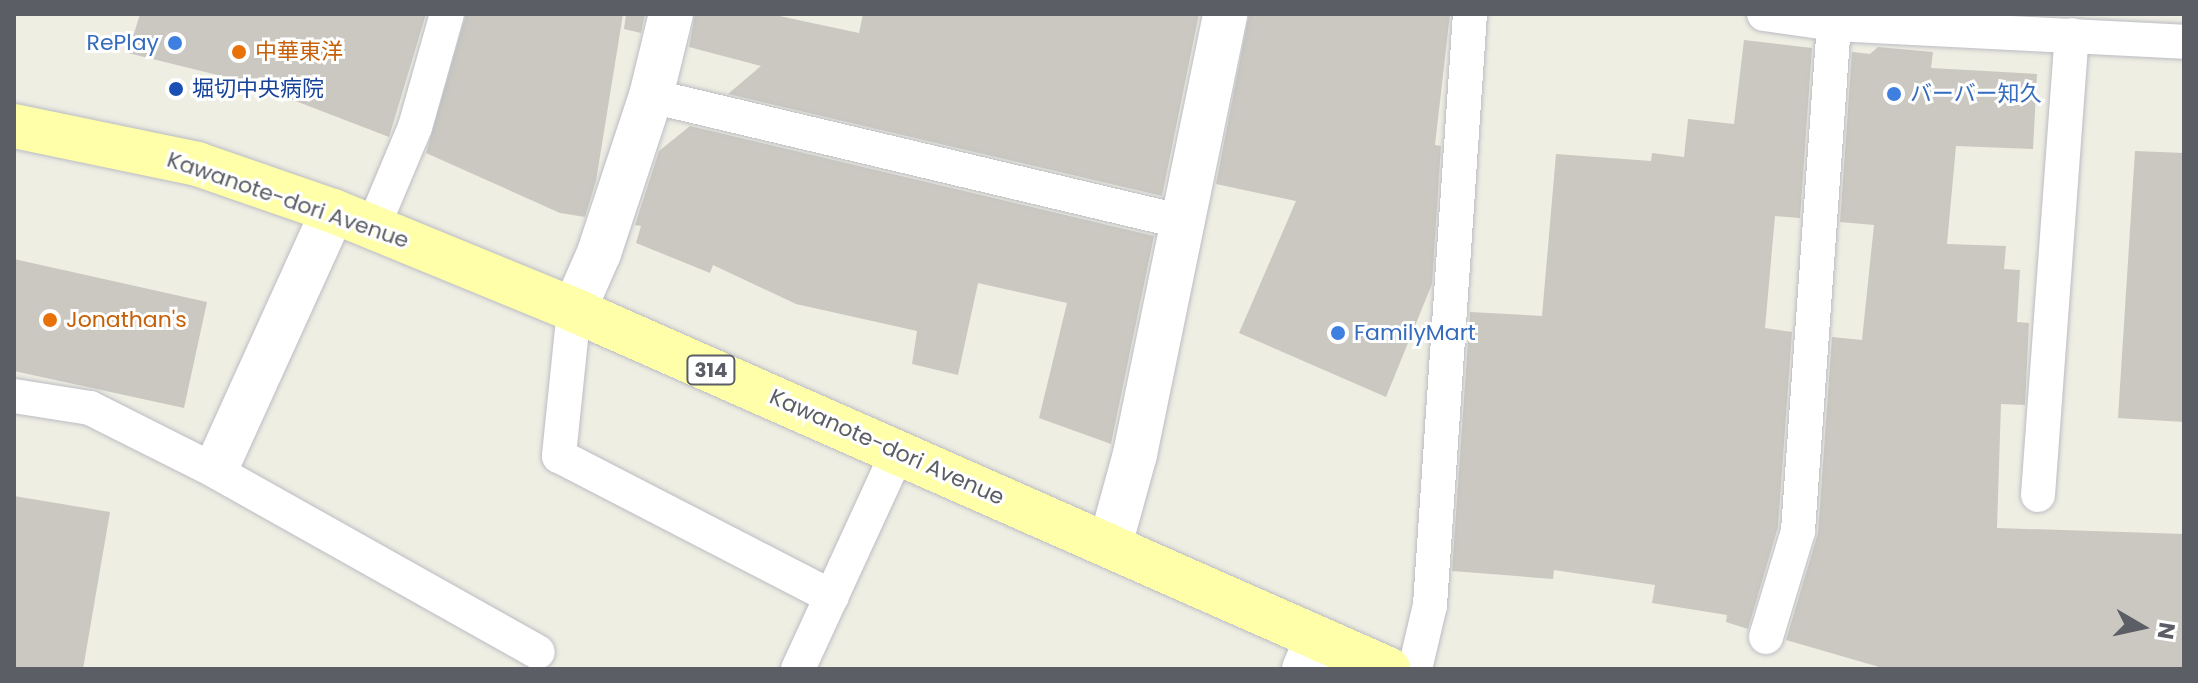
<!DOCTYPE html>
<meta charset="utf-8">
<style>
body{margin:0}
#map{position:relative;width:2198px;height:683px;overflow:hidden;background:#efeee3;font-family:Poppins,"Noto Sans JP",sans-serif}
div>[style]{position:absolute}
.building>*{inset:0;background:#cac8c1}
.roads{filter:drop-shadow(0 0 2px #bbbcc3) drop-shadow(0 0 2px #bbbcc3)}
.service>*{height:34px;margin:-17px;padding:0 17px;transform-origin:17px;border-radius:17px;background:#fff}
.minor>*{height:44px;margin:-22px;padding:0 22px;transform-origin:22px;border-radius:22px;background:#fff}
.primary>*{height:44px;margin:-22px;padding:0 22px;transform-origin:22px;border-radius:22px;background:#feffa8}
.dots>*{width:22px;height:22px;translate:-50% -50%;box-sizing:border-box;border:4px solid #fff;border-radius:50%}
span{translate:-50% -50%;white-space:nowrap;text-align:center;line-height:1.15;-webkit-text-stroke:6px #fff;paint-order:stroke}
.shield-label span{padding:2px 6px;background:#fff;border:2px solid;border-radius:6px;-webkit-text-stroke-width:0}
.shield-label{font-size:20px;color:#5b5e65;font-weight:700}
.shop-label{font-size:22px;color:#366cbe}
.right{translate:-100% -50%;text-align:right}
.left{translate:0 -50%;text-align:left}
.food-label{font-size:22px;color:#c56008}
.transit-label{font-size:22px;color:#164399}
.street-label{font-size:22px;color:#5b5e65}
.frame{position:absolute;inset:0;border:16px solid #5b5e65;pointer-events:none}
.north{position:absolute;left:2102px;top:587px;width:80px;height:80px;-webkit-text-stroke:6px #fff;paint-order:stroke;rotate:99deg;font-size:22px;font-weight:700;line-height:32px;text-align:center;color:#5b5e65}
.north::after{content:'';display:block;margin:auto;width:28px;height:36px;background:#5b5e65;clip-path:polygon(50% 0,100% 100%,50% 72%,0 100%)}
</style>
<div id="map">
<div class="building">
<i style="clip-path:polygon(140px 14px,426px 14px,389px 137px,246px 82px,128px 53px)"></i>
<i style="clip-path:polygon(466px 14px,623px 14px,596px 181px,585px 217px,560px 213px,426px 153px)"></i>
<i style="clip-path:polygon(626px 14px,645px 14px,641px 33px,624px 29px)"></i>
<i style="clip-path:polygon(695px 14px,770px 14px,859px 33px,863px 14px,1199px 14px,1162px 196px,728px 94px,761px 66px,689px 47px)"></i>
<i style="clip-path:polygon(1249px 14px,1450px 14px,1435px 145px,1441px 146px,1432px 284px,1386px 397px,1239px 333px,1296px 201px,1216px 184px)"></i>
<i style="clip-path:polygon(1744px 40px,1812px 48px,1800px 218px,1775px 216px,1765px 328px,1792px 332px,1778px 527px,1748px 629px,1726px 622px,1727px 615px,1652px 603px,1655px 585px,1554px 570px,1553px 579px,1452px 571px,1470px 312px,1542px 316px,1556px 154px,1651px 161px,1652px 153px,1684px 157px,1688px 119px,1734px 124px)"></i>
<i style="clip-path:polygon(1878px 47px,1933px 52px,1931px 68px,2037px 74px,2033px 149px,1956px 146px,1947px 244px,2006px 246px,2004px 269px,2020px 270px,2017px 322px,2029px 323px,2025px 405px,2001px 404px,1997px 528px,2184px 534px,2184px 669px,1886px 669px,1786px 640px,1818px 533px,1832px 337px,1862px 340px,1874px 225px,1840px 222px,1852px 52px,1870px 54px)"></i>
<i style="clip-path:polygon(690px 126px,1154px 236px,1111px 444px,1039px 418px,1067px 303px,978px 283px,958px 375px,912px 364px,917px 331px,796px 304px,713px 265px,710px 273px,636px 243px,641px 226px,635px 225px,659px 151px)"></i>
<i style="clip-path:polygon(2135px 151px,2184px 153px,2184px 422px,2118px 418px)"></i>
<i style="clip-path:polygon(14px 259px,207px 302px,184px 408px,14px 371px)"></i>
<i style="clip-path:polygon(14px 496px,110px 512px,83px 669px,14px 669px)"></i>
</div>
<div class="roads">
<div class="service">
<i style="left:1764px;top:14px;width:71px;rotate:8.1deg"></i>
<i style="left:1834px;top:24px;width:350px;rotate:2.9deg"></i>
<i style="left:651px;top:96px;width:543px;rotate:13.32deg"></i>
<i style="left:373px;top:227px;width:108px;rotate:-67.2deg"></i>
<i style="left:415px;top:127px;width:117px;rotate:-74.2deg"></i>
<i style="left:574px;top:310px;width:147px;rotate:95.9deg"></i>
<i style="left:559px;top:456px;width:307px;rotate:27.3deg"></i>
<i style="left:14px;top:396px;width:77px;rotate:9deg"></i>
<i style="left:90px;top:408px;width:140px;rotate:26.7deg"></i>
<i style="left:215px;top:471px;width:370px;rotate:29.3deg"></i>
<i style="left:2038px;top:495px;width:461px;rotate:-85.8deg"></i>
<i style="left:1766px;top:637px;width:111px;rotate:-73.2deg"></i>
<i style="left:1798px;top:531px;width:508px;rotate:-85.94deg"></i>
<i style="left:798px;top:669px;width:239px;rotate:-65.3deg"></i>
<i style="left:1415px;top:669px;width:66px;rotate:-76.8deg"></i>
<i style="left:1430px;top:605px;width:592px;rotate:-86.13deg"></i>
</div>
<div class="minor">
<i style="left:574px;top:310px;width:62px;rotate:-66.3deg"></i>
<i style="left:599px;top:253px;width:165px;rotate:-71.7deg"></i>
<i style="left:651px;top:96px;width:84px;rotate:-76.3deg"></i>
<i style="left:220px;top:460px;width:273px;rotate:-65.6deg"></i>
<i style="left:1110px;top:545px;width:94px;rotate:-74.6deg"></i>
<i style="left:1135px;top:454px;width:449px;rotate:-78.4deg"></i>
<i style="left:1304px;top:669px;width:33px;rotate:-67deg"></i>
</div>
<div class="primary">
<i style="left:14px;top:126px;width:187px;rotate:11.7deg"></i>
<i style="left:197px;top:164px;width:144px;rotate:19.1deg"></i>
<i style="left:333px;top:211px;width:261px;rotate:22.3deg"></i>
<i style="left:574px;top:310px;width:890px;rotate:23.8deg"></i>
</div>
</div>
<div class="dots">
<i style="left:175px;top:43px;background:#3f7fe0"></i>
<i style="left:239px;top:52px;background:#e8710a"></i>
<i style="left:176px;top:89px;background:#1a4fb4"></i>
<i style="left:1894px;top:94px;background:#3f7fe0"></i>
<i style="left:50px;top:320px;background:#e8710a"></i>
<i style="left:1338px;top:333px;background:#3f7fe0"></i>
</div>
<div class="shield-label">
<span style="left:711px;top:370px">314</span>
</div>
<div class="shop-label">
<span class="right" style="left:159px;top:43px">RePlay</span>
<span class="left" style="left:1910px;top:94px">バーバー知久</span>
<span class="left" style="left:1354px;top:333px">FamilyMart</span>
</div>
<div class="food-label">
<span class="left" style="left:255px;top:52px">中華東洋</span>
<span class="left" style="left:66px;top:320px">Jonathan's</span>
</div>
<div class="transit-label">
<span class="left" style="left:192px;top:89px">堀切中央病院</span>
</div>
<div class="street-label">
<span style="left:288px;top:200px;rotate:19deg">Kawanote-dori Avenue</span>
<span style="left:887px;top:447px;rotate:24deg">Kawanote-dori Avenue</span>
</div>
<div class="frame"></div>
<div class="north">N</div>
</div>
